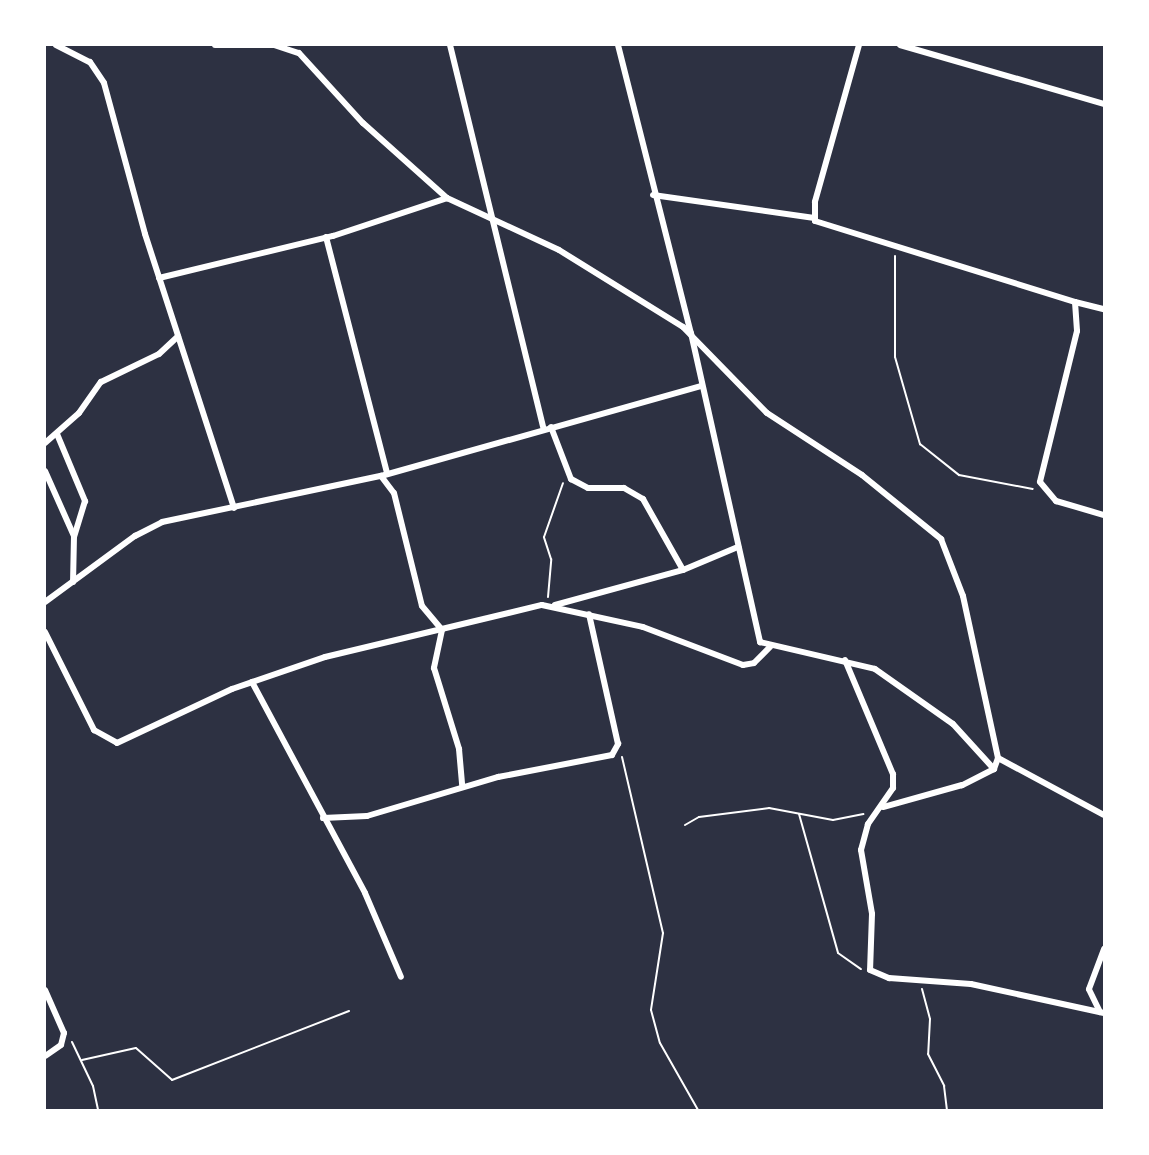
<!DOCTYPE html>
<style>
body{margin:0}
#map{position:relative;width:1149px;height:1155px;overflow:hidden;background:#2d3142;font-family:Raleway,sans-serif}
div>[style]{position:absolute}
.path>*{height:2px;margin:-1px;padding:0 1px;transform-origin:1px;border-radius:1px;background:#fff}
.minor>*{height:6px;margin:-3px;padding:0 3px;transform-origin:3px;border-radius:3px;background:#fff}
span{translate:-50% -50%;white-space:nowrap;text-align:center;line-height:1.15;-webkit-text-stroke:6px #fff;paint-order:stroke}
.frame{position:absolute;inset:0;border:46px solid #fff;pointer-events:none}
</style>
<div id="map">
<div class="path">
<i style="left:895px;top:256px;width:101px;rotate:90deg"></i>
<i style="left:895px;top:357px;width:91px;rotate:74deg"></i>
<i style="left:920px;top:444px;width:50px;rotate:38.5deg"></i>
<i style="left:959px;top:475px;width:75px;rotate:10.7deg"></i>
<i style="left:548px;top:597px;width:38px;rotate:-85deg"></i>
<i style="left:551px;top:559px;width:23px;rotate:-108deg"></i>
<i style="left:544px;top:537px;width:57px;rotate:-70.6deg"></i>
<i style="left:622px;top:757px;width:181px;rotate:76.9deg"></i>
<i style="left:663px;top:933px;width:78px;rotate:98.9deg"></i>
<i style="left:651px;top:1010px;width:34px;rotate:75deg"></i>
<i style="left:660px;top:1043px;width:77px;rotate:60.4deg"></i>
<i style="left:799px;top:814px;width:144px;rotate:74.3deg"></i>
<i style="left:838px;top:953px;width:28px;rotate:35deg"></i>
<i style="left:685px;top:825px;width:16px;rotate:-30deg"></i>
<i style="left:699px;top:817px;width:71px;rotate:-7.3deg"></i>
<i style="left:769px;top:808px;width:65px;rotate:10.6deg"></i>
<i style="left:833px;top:820px;width:31px;rotate:-11deg"></i>
<i style="left:922px;top:989px;width:31px;rotate:75deg"></i>
<i style="left:930px;top:1019px;width:35px;rotate:93deg"></i>
<i style="left:928px;top:1054px;width:36px;rotate:63deg"></i>
<i style="left:944px;top:1086px;width:24px;rotate:83deg"></i>
<i style="left:72px;top:1042px;width:49px;rotate:64.5deg"></i>
<i style="left:93px;top:1086px;width:25px;rotate:78deg"></i>
<i style="left:82px;top:1060px;width:55px;rotate:-12.5deg"></i>
<i style="left:136px;top:1048px;width:48px;rotate:41.6deg"></i>
<i style="left:172px;top:1080px;width:190px;rotate:-21.3deg"></i>
</div>
<div class="minor">
<i style="left:56px;top:45px;width:38px;rotate:27deg"></i>
<i style="left:90px;top:62px;width:25px;rotate:56deg"></i>
<i style="left:104px;top:83px;width:156px;rotate:74.8deg"></i>
<i style="left:145px;top:234px;width:288px;rotate:72deg"></i>
<i style="left:215px;top:45px;width:59px"></i>
<i style="left:274px;top:45px;width:26px;rotate:18deg"></i>
<i style="left:299px;top:53px;width:95px;rotate:47.6deg"></i>
<i style="left:363px;top:123px;width:113px;rotate:41.8deg"></i>
<i style="left:447px;top:198px;width:123px;rotate:24.9deg"></i>
<i style="left:559px;top:250px;width:146px;rotate:31.8deg"></i>
<i style="left:683px;top:327px;width:120px;rotate:45.7deg"></i>
<i style="left:767px;top:413px;width:113px;rotate:33.1deg"></i>
<i style="left:862px;top:475px;width:102px;rotate:39deg"></i>
<i style="left:941px;top:539px;width:61px;rotate:68.9deg"></i>
<i style="left:963px;top:596px;width:166px;rotate:77.8deg"></i>
<i style="left:998px;top:758px;width:12px;rotate:110deg"></i>
<i style="left:994px;top:769px;width:36px;rotate:153deg"></i>
<i style="left:962px;top:785px;width:82px;rotate:164.4deg"></i>
<i style="left:450px;top:45px;width:393px;rotate:76.3deg"></i>
<i style="left:618px;top:45px;width:297px;rotate:75.8deg"></i>
<i style="left:691px;top:333px;width:317px;rotate:77.4deg"></i>
<i style="left:760px;top:642px;width:118px;rotate:13.2deg"></i>
<i style="left:875px;top:669px;width:95px;rotate:35.2deg"></i>
<i style="left:953px;top:724px;width:61px;rotate:47.7deg"></i>
<i style="left:859px;top:45px;width:163px;rotate:105.7deg"></i>
<i style="left:815px;top:202px;width:19px;rotate:90deg"></i>
<i style="left:815px;top:221px;width:272px;rotate:17.3deg"></i>
<i style="left:1075px;top:302px;width:29px;rotate:86deg"></i>
<i style="left:1077px;top:331px;width:155px;rotate:103.8deg"></i>
<i style="left:1040px;top:482px;width:25px;rotate:50deg"></i>
<i style="left:1056px;top:501px;width:50px;rotate:16.3deg"></i>
<i style="left:900px;top:45px;width:212px;rotate:16.1deg"></i>
<i style="left:653px;top:195px;width:163px;rotate:8.1deg"></i>
<i style="left:326px;top:237px;width:244px;rotate:75.5deg"></i>
<i style="left:159px;top:278px;width:179px;rotate:-13.6deg"></i>
<i style="left:333px;top:236px;width:120px;rotate:-18.4deg"></i>
<i style="left:1075px;top:302px;width:30px;rotate:14deg"></i>
<i style="left:551px;top:427px;width:56px;rotate:69deg"></i>
<i style="left:571px;top:479px;width:19px;rotate:28deg"></i>
<i style="left:588px;top:488px;width:36px"></i>
<i style="left:624px;top:488px;width:22px;rotate:30deg"></i>
<i style="left:643px;top:499px;width:81px;rotate:60.6deg"></i>
<i style="left:57px;top:434px;width:73px;rotate:67.3deg"></i>
<i style="left:85px;top:501px;width:37px;rotate:107deg"></i>
<i style="left:45px;top:443px;width:45px;rotate:-41.4deg"></i>
<i style="left:79px;top:413px;width:38px;rotate:-55deg"></i>
<i style="left:101px;top:382px;width:64px;rotate:-25.8deg"></i>
<i style="left:159px;top:354px;width:26px;rotate:-43deg"></i>
<i style="left:45px;top:471px;width:71px;rotate:66deg"></i>
<i style="left:74px;top:536px;width:46px;rotate:91.2deg"></i>
<i style="left:381px;top:476px;width:332px;rotate:-15.7deg"></i>
<i style="left:45px;top:602px;width:112px;rotate:-36.3deg"></i>
<i style="left:135px;top:536px;width:30px;rotate:-27deg"></i>
<i style="left:162px;top:522px;width:224px;rotate:-11.9deg"></i>
<i style="left:381px;top:476px;width:21px;rotate:53deg"></i>
<i style="left:394px;top:493px;width:116px;rotate:76.1deg"></i>
<i style="left:422px;top:606px;width:31px;rotate:50deg"></i>
<i style="left:442px;top:630px;width:39px;rotate:102deg"></i>
<i style="left:434px;top:668px;width:85px;rotate:72.8deg"></i>
<i style="left:459px;top:749px;width:38px;rotate:85deg"></i>
<i style="left:555px;top:605px;width:133px;rotate:-15.3deg"></i>
<i style="left:683px;top:570px;width:60px;rotate:-22.7deg"></i>
<i style="left:45px;top:632px;width:110px;rotate:63.4deg"></i>
<i style="left:94px;top:730px;width:26px;rotate:29deg"></i>
<i style="left:117px;top:743px;width:127px;rotate:-25.2deg"></i>
<i style="left:232px;top:689px;width:98px;rotate:-19deg"></i>
<i style="left:325px;top:657px;width:223px;rotate:-13.5deg"></i>
<i style="left:542px;top:605px;width:103px;rotate:12.3deg"></i>
<i style="left:643px;top:627px;width:107px;rotate:20.8deg"></i>
<i style="left:743px;top:665px;width:11px;rotate:-10deg"></i>
<i style="left:754px;top:663px;width:23px;rotate:-45deg"></i>
<i style="left:845px;top:660px;width:124px;rotate:67.2deg"></i>
<i style="left:893px;top:774px;width:14px;rotate:90deg"></i>
<i style="left:893px;top:788px;width:44px;rotate:124.8deg"></i>
<i style="left:868px;top:824px;width:27px;rotate:105deg"></i>
<i style="left:861px;top:850px;width:65px;rotate:80.2deg"></i>
<i style="left:872px;top:914px;width:56px;rotate:92deg"></i>
<i style="left:870px;top:970px;width:21px;rotate:23deg"></i>
<i style="left:889px;top:978px;width:82px;rotate:4.2deg"></i>
<i style="left:971px;top:984px;width:136px;rotate:12.3deg"></i>
<i style="left:252px;top:682px;width:239px;rotate:61.8deg"></i>
<i style="left:365px;top:893px;width:91px;rotate:66.8deg"></i>
<i style="left:998px;top:758px;width:120px;rotate:28.3deg"></i>
<i style="left:323px;top:818px;width:44px;rotate:-2.6deg"></i>
<i style="left:367px;top:816px;width:137px;rotate:-16.6deg"></i>
<i style="left:498px;top:777px;width:116px;rotate:-10.9deg"></i>
<i style="left:612px;top:755px;width:13px;rotate:-61deg"></i>
<i style="left:618px;top:744px;width:133px;rotate:-102.6deg"></i>
<i style="left:45px;top:990px;width:47px;rotate:66.2deg"></i>
<i style="left:64px;top:1033px;width:12px;rotate:104deg"></i>
<i style="left:61px;top:1045px;width:19px;rotate:145deg"></i>
<i style="left:1100px;top:1012px;width:25px;rotate:-116deg"></i>
<i style="left:1089px;top:989px;width:43px;rotate:-69.4deg"></i>
</div>
<div class="frame"></div>
</div>
